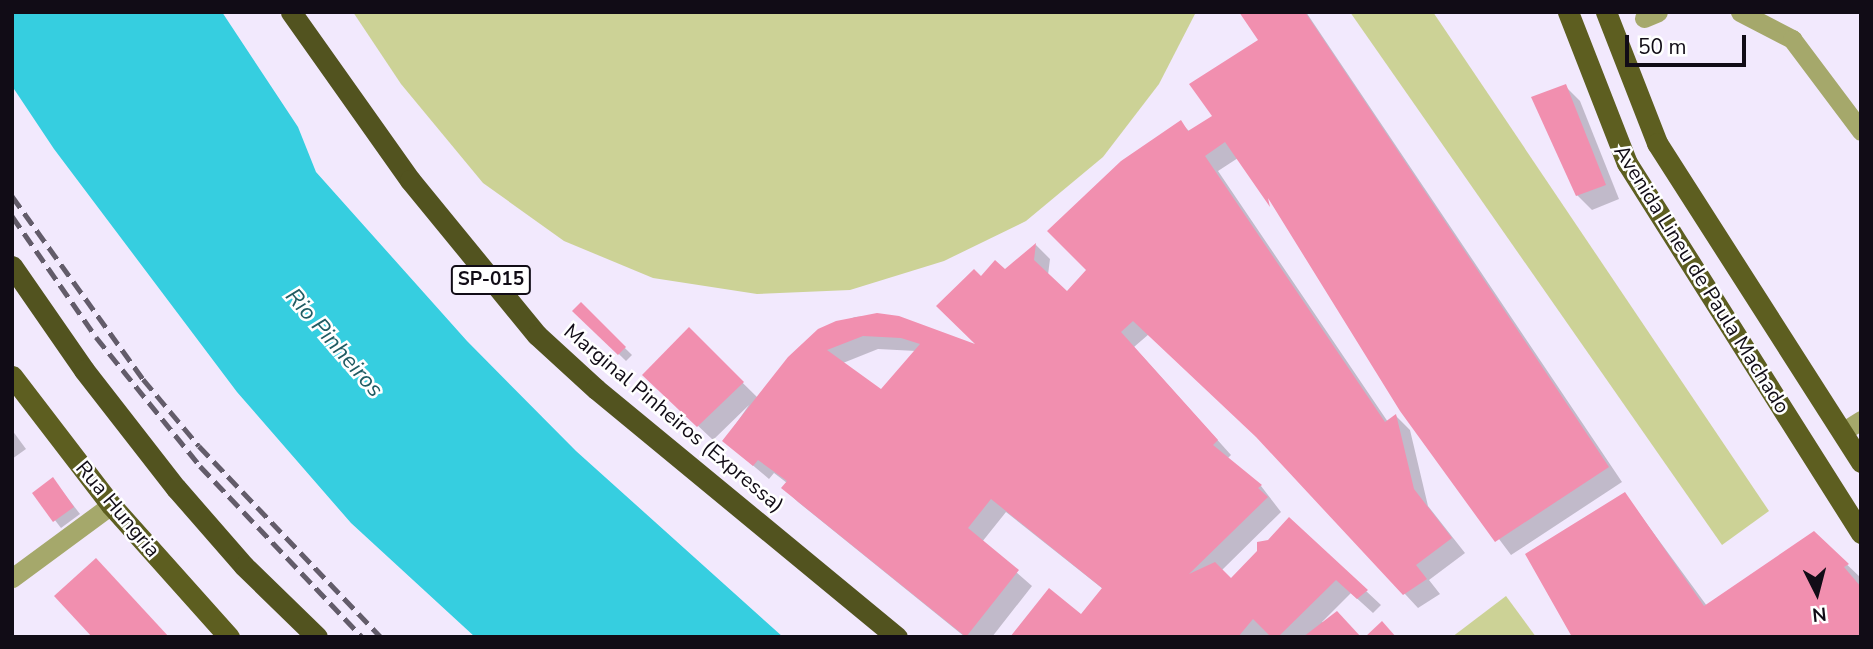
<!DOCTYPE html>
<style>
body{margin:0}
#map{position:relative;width:1873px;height:649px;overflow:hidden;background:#f2e9fd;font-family:"Nunito Sans",sans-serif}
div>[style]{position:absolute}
.green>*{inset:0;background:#ccd296}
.water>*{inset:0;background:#36cee0}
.shadow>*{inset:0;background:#0003}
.building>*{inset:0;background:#f18faf}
.minor>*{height:19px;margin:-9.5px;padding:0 9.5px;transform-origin:9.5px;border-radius:9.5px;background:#a5a86b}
.trunk>*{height:21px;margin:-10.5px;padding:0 10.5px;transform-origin:10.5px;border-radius:10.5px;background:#5d5e20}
.motorway>*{height:21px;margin:-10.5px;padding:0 10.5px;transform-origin:10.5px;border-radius:10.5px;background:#52531f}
.rail>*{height:5px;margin-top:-2.5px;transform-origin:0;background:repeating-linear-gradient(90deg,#635c6a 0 14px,transparent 0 21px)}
span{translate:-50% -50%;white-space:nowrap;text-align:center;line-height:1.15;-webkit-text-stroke:5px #fff;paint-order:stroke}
.shield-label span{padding:2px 5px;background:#fff;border:2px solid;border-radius:5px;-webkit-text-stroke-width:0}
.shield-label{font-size:19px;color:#110c16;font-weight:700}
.street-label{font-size:21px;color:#110c16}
.water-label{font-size:23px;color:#205c63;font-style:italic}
.frame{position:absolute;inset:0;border:14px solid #110c16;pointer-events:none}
.north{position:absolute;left:1782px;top:558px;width:70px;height:70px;-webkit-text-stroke:5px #fff;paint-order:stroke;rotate:174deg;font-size:19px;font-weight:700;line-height:28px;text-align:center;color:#110c16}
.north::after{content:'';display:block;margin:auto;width:24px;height:32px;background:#110c16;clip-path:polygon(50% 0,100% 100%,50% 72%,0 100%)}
.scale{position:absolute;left:1625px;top:35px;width:121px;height:32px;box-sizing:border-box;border:4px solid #110c16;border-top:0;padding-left:9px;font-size:21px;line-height:24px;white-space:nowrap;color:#110c16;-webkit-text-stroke:5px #fff;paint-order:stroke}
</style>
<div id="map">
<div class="green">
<i style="clip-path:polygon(353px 12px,1196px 12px,1159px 84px,1103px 157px,1026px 221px,944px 261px,850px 290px,757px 294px,653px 278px,564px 241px,483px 183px,401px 84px)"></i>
<i style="clip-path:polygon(1350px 12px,1433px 12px,1769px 511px,1722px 545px)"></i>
<i style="clip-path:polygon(1506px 596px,1536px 637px,1452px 637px)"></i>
</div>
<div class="water">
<i style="clip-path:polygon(12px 12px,222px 12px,298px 127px,316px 172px,467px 341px,576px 451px,783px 637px,475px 637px,351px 523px,237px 392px,54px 149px,12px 86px)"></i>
</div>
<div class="shadow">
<i style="clip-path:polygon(evenodd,1241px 12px,1306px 12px,1622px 482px,1511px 555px,1402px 410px,1281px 215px,1238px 158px,1218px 171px,1388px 422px,1396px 416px,1410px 430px,1428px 506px,1465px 553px,1429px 580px,1440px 594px,1418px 608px,1264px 442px,1149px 334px,1134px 347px,1231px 455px,1227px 459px,1261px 486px,1281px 512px,1221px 571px,1231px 580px,1289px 519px,1381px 605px,1373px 613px,1351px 593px,1322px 622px,1359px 637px,1012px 637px,1081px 616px,1103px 589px,1006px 512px,982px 542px,1032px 586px,992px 637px,965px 637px,798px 502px,784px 488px,787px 483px,774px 473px,769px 479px,724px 441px,749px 405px,713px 440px,659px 389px,689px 330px,758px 398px,819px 331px,855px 317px,877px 315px,982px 349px,981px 278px,1005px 271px,1036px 245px,1050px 259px,1048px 275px,1067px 293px,1088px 270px,1181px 123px,1190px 132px,1215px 117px,1260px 41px,1241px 12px,878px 349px,916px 351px,881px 391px,843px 363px,878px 349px)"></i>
<i style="clip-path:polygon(1565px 86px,1580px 101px,1619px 199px,1592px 210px,1577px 195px)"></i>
<i style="clip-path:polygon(581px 305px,632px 355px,626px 361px,575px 311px)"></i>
<i style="clip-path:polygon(12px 430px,26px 449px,12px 459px)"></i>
<i style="clip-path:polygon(53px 479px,80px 514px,61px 528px,34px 493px)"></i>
<i style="clip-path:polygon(1625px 494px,1707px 606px,1814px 533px,1861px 578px,1861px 587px,1576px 637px)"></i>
</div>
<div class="building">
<i style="clip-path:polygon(evenodd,1239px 12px,1305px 12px,1609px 467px,1495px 542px,1400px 411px,1268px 198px,1270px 207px,1225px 142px,1205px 156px,1385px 422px,1396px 414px,1414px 489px,1452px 538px,1416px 565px,1427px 579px,1403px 595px,1256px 437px,1133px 321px,1121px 332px,1218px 440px,1213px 445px,1262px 485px,1258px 488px,1268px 497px,1189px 574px,1215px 562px,1231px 578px,1257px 551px,1257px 542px,1268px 540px,1289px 517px,1368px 590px,1357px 599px,1336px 580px,1278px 637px,1271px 637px,1253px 619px,1238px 637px,1010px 637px,1049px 588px,1081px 614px,1102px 588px,991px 499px,968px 528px,1019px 570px,966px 637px,781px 488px,787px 481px,758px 460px,753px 466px,722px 441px,788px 357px,818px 329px,836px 321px,877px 313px,899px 316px,975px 344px,936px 306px,974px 269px,981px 276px,995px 260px,1005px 269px,1036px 243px,1034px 260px,1067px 291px,1086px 270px,1047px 231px,1121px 161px,1181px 120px,1188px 131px,1212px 116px,1189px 84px,1258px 40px,1239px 12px,863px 336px,901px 338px,920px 344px,881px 389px,827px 350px,863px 336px)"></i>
<i style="clip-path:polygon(1566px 84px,1606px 185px,1576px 196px,1531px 97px)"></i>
<i style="clip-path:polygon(581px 302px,626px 347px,618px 355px,572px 311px)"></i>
<i style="clip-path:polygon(689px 327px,744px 382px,697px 427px,642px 375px)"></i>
<i style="clip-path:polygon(53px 477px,74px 507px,53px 522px,32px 493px)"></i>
<i style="clip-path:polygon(1625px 492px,1704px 606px,1814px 531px,1849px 564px,1844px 567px,1861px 587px,1861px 637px,1572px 637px,1525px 554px)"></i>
<i style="clip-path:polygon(96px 558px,169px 637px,92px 637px,54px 596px)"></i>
<i style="clip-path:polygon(1337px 611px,1361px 637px,1303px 637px)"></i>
<i style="clip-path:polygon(1382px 621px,1396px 637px,1365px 637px)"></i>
</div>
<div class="minor">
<i style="left:1740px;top:12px;width:59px;rotate:27.4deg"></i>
<i style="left:1792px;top:39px;width:115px;rotate:53.1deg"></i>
<i style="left:1644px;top:18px;width:15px;rotate:-23deg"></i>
<i style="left:1842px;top:432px;width:22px;rotate:-32deg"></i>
<i style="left:12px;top:578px;width:123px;rotate:-36.4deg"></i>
</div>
<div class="trunk">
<i style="left:1568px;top:12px;width:162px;rotate:68.7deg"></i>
<i style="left:1627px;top:163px;width:438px;rotate:57.7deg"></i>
<i style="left:1606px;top:12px;width:141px;rotate:68.7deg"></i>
<i style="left:1657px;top:143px;width:379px;rotate:57.4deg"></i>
<i style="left:12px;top:376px;width:163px;rotate:52.5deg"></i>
<i style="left:111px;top:505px;width:177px;rotate:48.2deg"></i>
</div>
<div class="motorway">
<i style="left:291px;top:12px;width:206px;rotate:54.7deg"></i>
<i style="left:410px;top:180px;width:200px;rotate:50.7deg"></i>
<i style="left:537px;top:335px;width:80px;rotate:42.5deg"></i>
<i style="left:596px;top:389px;width:390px;rotate:39.5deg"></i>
<i style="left:12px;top:266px;width:126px;rotate:55.3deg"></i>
<i style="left:84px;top:370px;width:150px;rotate:52.1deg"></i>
<i style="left:176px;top:488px;width:103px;rotate:48.9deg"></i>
<i style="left:244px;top:566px;width:102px;rotate:44.2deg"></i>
</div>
<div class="rail">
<i style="left:12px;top:196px;width:225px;rotate:54.4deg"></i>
<i style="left:143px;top:379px;width:87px;rotate:50.1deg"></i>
<i style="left:199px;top:446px;width:264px;rotate:46.4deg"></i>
<i style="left:12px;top:216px;width:147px;rotate:55.2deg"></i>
<i style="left:96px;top:337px;width:166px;rotate:51.1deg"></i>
<i style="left:200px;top:466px;width:236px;rotate:46.5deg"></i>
</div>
<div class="shield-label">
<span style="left:491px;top:280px">SP-015</span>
</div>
<div class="street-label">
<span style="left:1702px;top:279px;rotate:58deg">Avenida Lineu de Paula Machado</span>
<span style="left:674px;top:418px;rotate:40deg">Marginal Pinheiros (Expressa)</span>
<span style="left:118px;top:509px;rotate:50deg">Rua Hungria</span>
</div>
<div class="water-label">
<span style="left:334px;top:343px;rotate:49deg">Rio Pinheiros</span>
</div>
<div class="frame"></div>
<div class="north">N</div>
<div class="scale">50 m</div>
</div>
